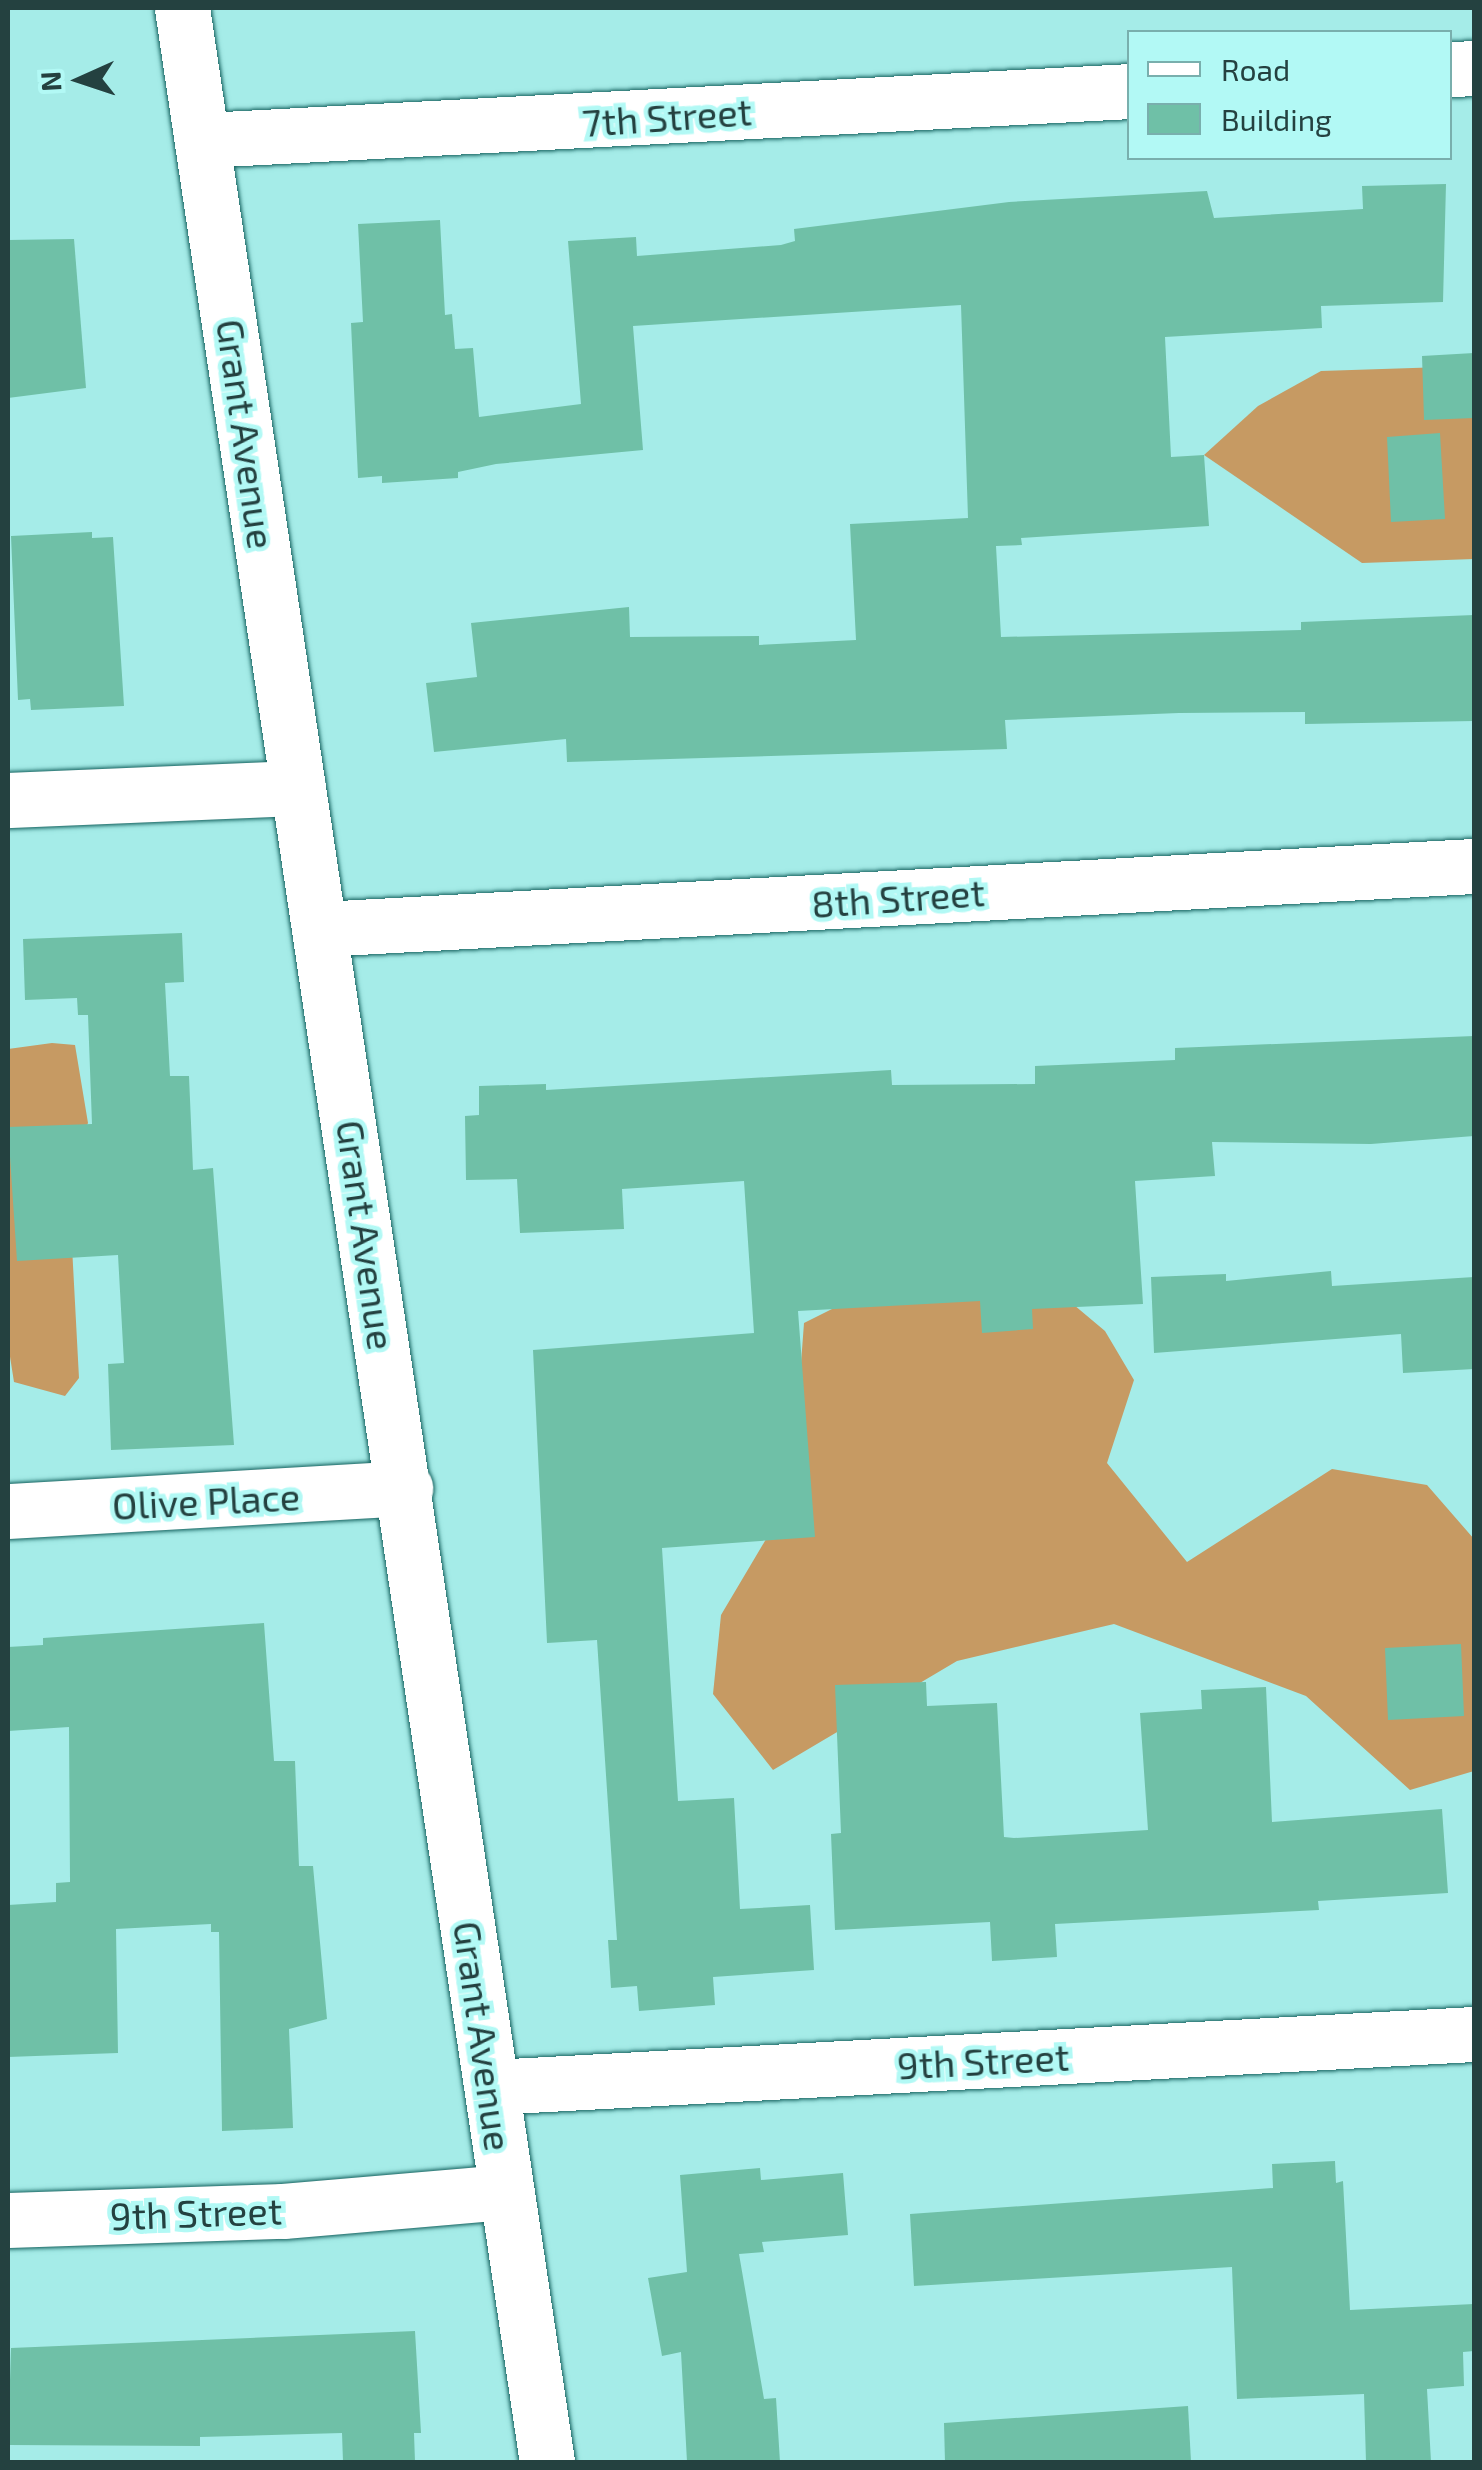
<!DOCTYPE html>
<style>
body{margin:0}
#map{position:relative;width:1482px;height:2470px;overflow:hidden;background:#a5ece8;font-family:"Exo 2",sans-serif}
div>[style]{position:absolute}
.forest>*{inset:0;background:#c69a63}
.building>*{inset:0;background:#6fc0a7}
.roads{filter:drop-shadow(0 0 2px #15625f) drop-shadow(0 0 2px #15625f)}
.minor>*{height:55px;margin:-27.5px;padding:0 27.5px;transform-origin:27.5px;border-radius:27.5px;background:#fff}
span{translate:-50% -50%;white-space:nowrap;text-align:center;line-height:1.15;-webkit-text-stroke:9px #b2f9f5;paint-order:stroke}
.street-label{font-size:38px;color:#244140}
.frame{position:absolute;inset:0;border:10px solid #244140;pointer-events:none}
.legend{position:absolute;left:1127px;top:30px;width:325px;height:130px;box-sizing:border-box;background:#b2f9f5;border:2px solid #79afad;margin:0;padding:12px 18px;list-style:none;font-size:30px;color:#244140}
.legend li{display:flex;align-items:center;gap:20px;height:50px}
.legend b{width:50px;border:2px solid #79afad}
.north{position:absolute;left:30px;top:30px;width:100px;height:100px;-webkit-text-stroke:8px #b2f9f5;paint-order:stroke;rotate:267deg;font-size:28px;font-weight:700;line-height:40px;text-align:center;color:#244140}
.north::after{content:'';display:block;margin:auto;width:35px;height:45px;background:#244140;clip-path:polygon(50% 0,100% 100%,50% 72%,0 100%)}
</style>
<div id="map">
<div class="forest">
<i style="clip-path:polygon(1474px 366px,1474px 559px,1362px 563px,1204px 455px,1258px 406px,1321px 371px)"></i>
<i style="clip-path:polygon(52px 1043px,75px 1045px,88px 1123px,68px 1171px,79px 1378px,65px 1396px,14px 1382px,8px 1344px,8px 1049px)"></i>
<i style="clip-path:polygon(1049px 1284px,1105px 1331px,1134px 1380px,1107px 1463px,1187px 1562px,1332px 1469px,1427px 1485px,1474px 1539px,1474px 1771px,1410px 1790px,1306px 1696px,1114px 1624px,957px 1661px,773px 1770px,713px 1694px,721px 1615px,791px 1497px,804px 1323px,876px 1287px)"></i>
</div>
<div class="building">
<i style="clip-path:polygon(1446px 184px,1443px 302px,1321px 306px,1322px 328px,1165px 337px,1171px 457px,1204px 455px,1209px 526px,1021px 538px,1022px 545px,996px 546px,1001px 637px,1301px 630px,1301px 622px,1474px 615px,1474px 721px,1305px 724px,1305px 712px,1179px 713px,1005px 720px,1007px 749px,567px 762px,566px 739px,434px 752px,426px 683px,477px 677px,471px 623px,629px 607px,630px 637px,759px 636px,759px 645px,856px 640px,850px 524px,968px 518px,961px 305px,633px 326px,643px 450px,496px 464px,458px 472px,458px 478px,382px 483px,382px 476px,358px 478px,351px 323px,363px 322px,358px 224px,440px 220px,445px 315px,452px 314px,455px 349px,473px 348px,479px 417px,581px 404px,568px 241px,636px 237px,637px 256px,781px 245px,795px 241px,794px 229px,1009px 202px,1207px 191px,1214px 218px,1363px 209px,1362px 186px)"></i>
<i style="clip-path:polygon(74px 239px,86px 388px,8px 398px,8px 240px)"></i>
<i style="clip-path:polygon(1474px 353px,1474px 418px,1424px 420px,1422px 356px)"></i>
<i style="clip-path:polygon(1440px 433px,1445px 519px,1391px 522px,1387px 437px)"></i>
<i style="clip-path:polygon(92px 532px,92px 538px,113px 537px,124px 706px,31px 710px,30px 699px,18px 700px,11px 536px)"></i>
<i style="clip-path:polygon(182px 933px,184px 982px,165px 983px,170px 1076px,189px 1076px,193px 1170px,213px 1168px,234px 1445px,111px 1450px,108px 1364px,124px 1363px,118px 1255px,17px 1261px,8px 1127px,92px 1124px,88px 1015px,78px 1015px,77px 998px,25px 1000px,23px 939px)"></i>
<i style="clip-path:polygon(1474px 1036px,1474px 1136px,1371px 1144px,1212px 1142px,1215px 1176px,1135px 1181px,1143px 1304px,1032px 1309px,1033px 1329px,982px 1333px,980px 1301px,798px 1311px,815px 1537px,662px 1548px,678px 1801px,734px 1798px,740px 1909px,810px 1905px,814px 1970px,713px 1977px,715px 2005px,639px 2011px,637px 1986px,611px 1988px,608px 1940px,617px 1940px,597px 1640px,547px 1643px,533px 1350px,754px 1333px,744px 1181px,622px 1189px,624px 1229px,520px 1233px,517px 1179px,466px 1180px,465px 1116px,479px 1115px,479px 1086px,546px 1084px,546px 1090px,891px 1070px,892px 1085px,1035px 1084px,1035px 1066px,1175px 1060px,1175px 1048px)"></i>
<i style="clip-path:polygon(1331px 1271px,1332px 1286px,1474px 1277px,1474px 1369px,1403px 1373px,1401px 1334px,1154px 1353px,1151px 1277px,1226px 1274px,1226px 1281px)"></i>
<i style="clip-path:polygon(264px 1623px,274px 1761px,295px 1761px,299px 1866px,313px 1866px,327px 2019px,289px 2029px,293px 2128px,222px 2131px,219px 1932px,211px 1932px,211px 1924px,116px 1929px,118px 2053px,8px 2057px,8px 1905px,56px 1902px,56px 1883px,70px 1882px,69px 1727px,8px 1731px,8px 1647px,43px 1645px,43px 1638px)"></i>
<i style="clip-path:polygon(1461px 1644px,1464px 1716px,1388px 1720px,1385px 1648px)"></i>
<i style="clip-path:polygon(926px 1682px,927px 1706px,997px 1703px,1004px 1837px,1014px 1838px,1148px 1830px,1140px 1713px,1202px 1709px,1201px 1690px,1266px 1687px,1272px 1822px,1442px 1809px,1448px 1893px,1318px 1901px,1319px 1910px,1055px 1924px,1057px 1957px,992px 1961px,990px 1922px,835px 1930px,831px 1834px,841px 1833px,835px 1685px)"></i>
<i style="clip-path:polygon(1335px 2161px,1336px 2183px,1343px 2181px,1350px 2310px,1474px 2304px,1474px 2351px,1463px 2352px,1464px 2386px,1427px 2389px,1431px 2462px,1366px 2462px,1364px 2394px,1237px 2399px,1232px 2267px,914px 2286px,910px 2214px,1273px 2188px,1272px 2164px)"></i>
<i style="clip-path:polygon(760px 2168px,761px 2180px,843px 2173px,848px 2235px,762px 2242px,764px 2252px,739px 2254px,764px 2399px,776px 2398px,780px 2462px,687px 2462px,681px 2352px,662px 2356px,648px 2278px,687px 2272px,680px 2175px)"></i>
<i style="clip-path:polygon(415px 2331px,421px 2433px,414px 2433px,415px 2462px,343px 2462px,342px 2433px,200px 2437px,200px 2446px,8px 2445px,11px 2348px)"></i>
<i style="clip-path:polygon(1188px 2406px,1191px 2462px,945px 2462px,944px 2423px)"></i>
</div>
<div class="roads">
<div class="minor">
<i style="left:182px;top:8px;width:2481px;rotate:81.54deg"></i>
<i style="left:1450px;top:69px;width:24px;rotate:-2deg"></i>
<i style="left:205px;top:140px;width:926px;rotate:-3.03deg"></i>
<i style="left:8px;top:800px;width:290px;rotate:-2.4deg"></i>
<i style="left:321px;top:929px;width:1155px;rotate:-3.13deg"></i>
<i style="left:8px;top:1511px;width:398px;rotate:-3.3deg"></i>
<i style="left:492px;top:2087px;width:983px;rotate:-3.09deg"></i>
<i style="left:8px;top:2220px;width:275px;rotate:-1.9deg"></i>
<i style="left:283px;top:2211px;width:222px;rotate:-4.9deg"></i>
</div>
</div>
<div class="street-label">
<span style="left:667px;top:117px;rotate:-4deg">7th Street</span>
<span style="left:246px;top:434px;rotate:82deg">Grant Avenue</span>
<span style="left:898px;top:898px;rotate:-4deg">8th Street</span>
<span style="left:366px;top:1235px;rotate:82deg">Grant Avenue</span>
<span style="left:206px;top:1501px;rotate:-3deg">Olive Place</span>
<span style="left:483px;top:2036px;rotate:82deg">Grant Avenue</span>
<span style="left:983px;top:2061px;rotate:-3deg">9th Street</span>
<span style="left:196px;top:2213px;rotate:-2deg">9th Street</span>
</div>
<div class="frame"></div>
<ul class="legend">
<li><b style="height:12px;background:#fff"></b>Road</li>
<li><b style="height:28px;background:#6fc0a7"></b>Building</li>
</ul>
<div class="north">N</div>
</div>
